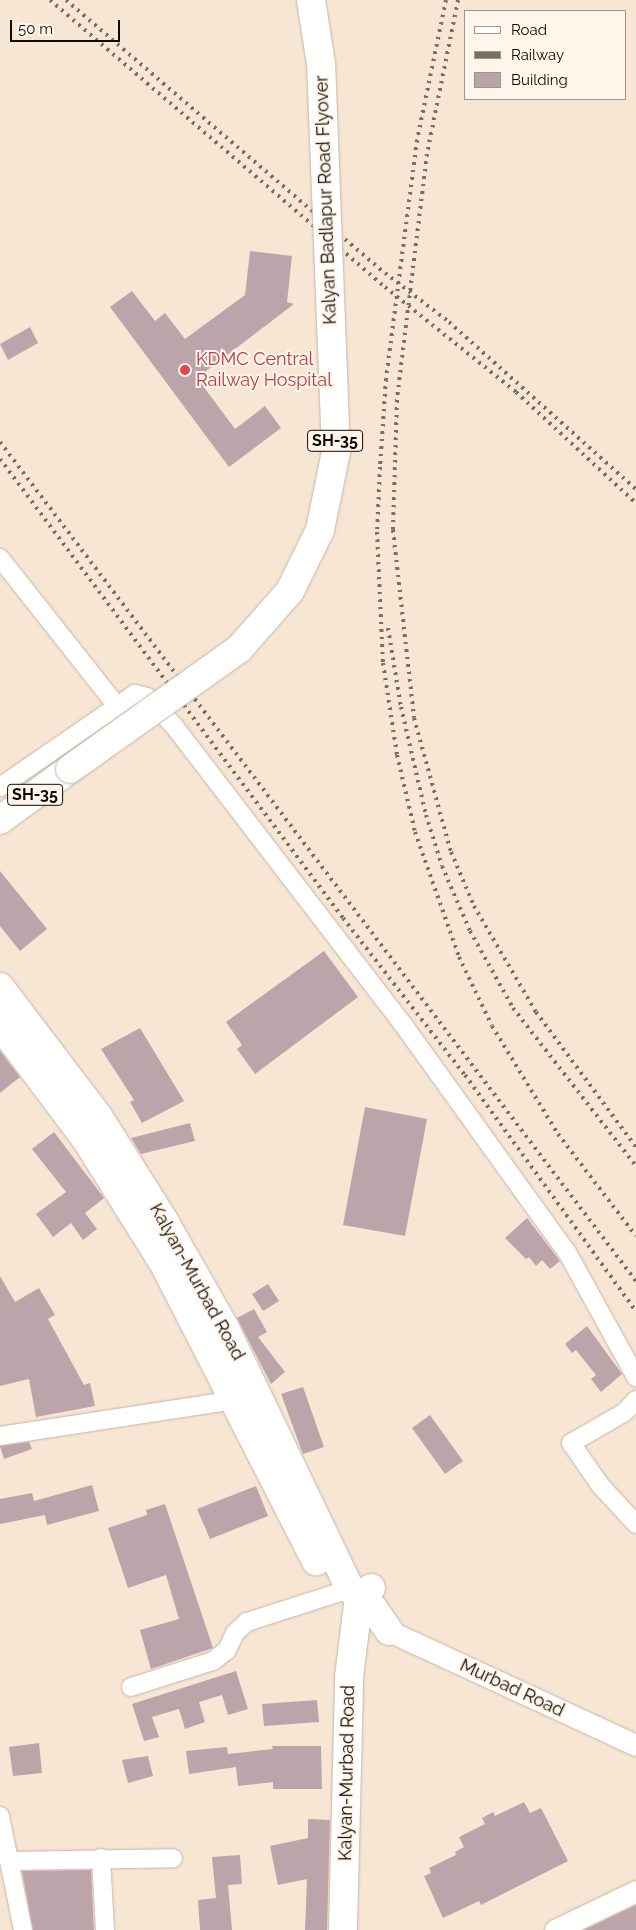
<!DOCTYPE html>
<style>
body{margin:0}
#map{position:relative;width:636px;height:1930px;overflow:hidden;background:#f7e6d4;font-family:Raleway,sans-serif}
div>[style]{position:absolute}
.building>*{inset:0;background:#bca4ab}
.roads{filter:drop-shadow(0 0 1px #c5b5a4) drop-shadow(0 0 1px #c5b5a4)}
.minor>*{height:18px;margin:-9px;padding:0 9px;transform-origin:9px;border-radius:9px;background:#fff}
.tertiary>*{height:21px;margin:-10.5px;padding:0 10.5px;transform-origin:10.5px;border-radius:10.5px;background:#fff}
.primary>*{height:28px;margin:-14px;padding:0 14px;transform-origin:14px;border-radius:14px;background:#fff}
.rail>*{height:4px;margin-top:-2px;transform-origin:0;background:repeating-linear-gradient(90deg,#796e63 0 2.5px,transparent 0 7.5px)}
.bridges{filter:drop-shadow(0 0 1px #c5b5a4) drop-shadow(0 0 1px #c5b5a4)}
.primary-bridge>*{height:28px;margin:-14px;padding:0 14px;transform-origin:14px;border-radius:14px;background:#fff}
.dots>*{width:14px;height:14px;translate:-50% -50%;box-sizing:border-box;border:2px solid #fff5ea;border-radius:50%}
span{translate:-50% -50%;white-space:nowrap;text-align:center;line-height:1.15;-webkit-text-stroke:4px #fff5ea;paint-order:stroke}
.shield-label span{padding:1px 4px;background:#fff5ea;border:1px solid;border-radius:4px;-webkit-text-stroke-width:0}
.shield-label{font-size:16px;color:#100a05;font-weight:700}
.street-label{font-size:18px;color:#100a05}
.health-label{font-size:18px;color:#be3a42}
.left{translate:0 -50%;text-align:left}
.legend{position:absolute;left:464px;top:10px;width:162px;height:90px;box-sizing:border-box;background:#fff5ea;border:1px solid #9f978e;margin:0;padding:6px 9px;list-style:none;font-size:15px;color:#100a05}
.legend li{display:flex;align-items:center;gap:10px;height:25px}
.legend b{width:25px;border:1px solid #9f978e}
.scale{position:absolute;left:10px;top:20px;width:110px;height:22px;box-sizing:border-box;border:2px solid #100a05;border-top:0;padding-left:6px;font-size:15px;line-height:18px;white-space:nowrap;color:#100a05;-webkit-text-stroke:4px #fff5ea;paint-order:stroke}
</style>
<div id="map">
<div class="building">
<i style="clip-path:polygon(250px 251px,292px 256px,287px 302px,294px 304px,197px 378px,235px 429px,265px 406px,281px 428px,229px 467px,110px 307px,132px 291px,155px 321px,165px 313px,185px 339px,245px 295px)"></i>
<i style="clip-path:polygon(30px 327px,38px 343px,8px 360px,0 344px)"></i>
<i style="clip-path:polygon(0 871px,47px 929px,20px 951px,0 926px)"></i>
<i style="clip-path:polygon(324px 951px,358px 997px,255px 1074px,237px 1049px,242px 1045px,226px 1022px)"></i>
<i style="clip-path:polygon(140px 1028px,184px 1101px,142px 1123px,130px 1102px,134px 1100px,101px 1049px)"></i>
<i style="clip-path:polygon(0 1051px,20px 1077px,0 1093px)"></i>
<i style="clip-path:polygon(365px 1107px,427px 1119px,405px 1236px,343px 1225px)"></i>
<i style="clip-path:polygon(190px 1123px,195px 1141px,141px 1154px,131px 1138px)"></i>
<i style="clip-path:polygon(54px 1132px,104px 1198px,85px 1213px,97px 1229px,83px 1240px,71px 1223px,53px 1237px,36px 1214px,66px 1192px,32px 1149px)"></i>
<i style="clip-path:polygon(527px 1218px,560px 1261px,550px 1269px,542px 1260px,536px 1266px,529px 1257px,526px 1259px,505px 1238px)"></i>
<i style="clip-path:polygon(0 1276px,15px 1302px,39px 1288px,55px 1315px,48px 1319px,84px 1385px,90px 1383px,95px 1406px,36px 1417px,29px 1379px,0 1386px)"></i>
<i style="clip-path:polygon(268px 1284px,279px 1301px,263px 1311px,252px 1294px)"></i>
<i style="clip-path:polygon(254px 1309px,267px 1332px,258px 1337px,285px 1372px,271px 1384px,237px 1318px)"></i>
<i style="clip-path:polygon(587px 1326px,622px 1374px,601px 1392px,591px 1379px,596px 1375px,576px 1350px,572px 1353px,565px 1344px)"></i>
<i style="clip-path:polygon(303px 1387px,324px 1447px,303px 1454px,281px 1394px)"></i>
<i style="clip-path:polygon(430px 1415px,463px 1461px,445px 1474px,412px 1428px)"></i>
<i style="clip-path:polygon(29px 1442px,32px 1449px,4px 1459px,0 1446px)"></i>
<i style="clip-path:polygon(92px 1485px,99px 1511px,47px 1525px,45px 1515px,0 1524px,0 1499px,32px 1493px,34px 1501px)"></i>
<i style="clip-path:polygon(256px 1486px,268px 1516px,210px 1539px,197px 1509px)"></i>
<i style="clip-path:polygon(165px 1504px,213px 1648px,151px 1669px,140px 1630px,179px 1619px,166px 1575px,128px 1588px,108px 1528px,147px 1515px,146px 1510px)"></i>
<i style="clip-path:polygon(236px 1671px,248px 1709px,228px 1715px,222px 1695px,199px 1702px,205px 1722px,185px 1729px,179px 1709px,152px 1717px,159px 1737px,144px 1741px,132px 1704px)"></i>
<i style="clip-path:polygon(317px 1700px,319px 1722px,264px 1726px,262px 1704px)"></i>
<i style="clip-path:polygon(39px 1743px,42px 1773px,13px 1776px,9px 1747px)"></i>
<i style="clip-path:polygon(272px 1746px,321px 1746px,322px 1789px,273px 1789px,273px 1782px,238px 1786px,236px 1767px,189px 1774px,186px 1751px,227px 1747px,228px 1754px,273px 1749px)"></i>
<i style="clip-path:polygon(148px 1756px,153px 1776px,128px 1783px,122px 1760px)"></i>
<i style="clip-path:polygon(524px 1802px,530px 1813px,541px 1808px,568px 1861px,481px 1905px,479px 1901px,443px 1918px,424px 1876px,431px 1873px,429px 1868px,456px 1855px,455px 1852px,464px 1847px,459px 1837px,485px 1824px,482px 1818px,493px 1812px,495px 1816px)"></i>
<i style="clip-path:polygon(308px 1819px,330px 1820px,327px 1930px,305px 1930px,307px 1879px,278px 1885px,270px 1846px,308px 1838px)"></i>
<i style="clip-path:polygon(240px 1855px,242px 1884px,228px 1885px,232px 1930px,200px 1930px,198px 1900px,216px 1898px,212px 1857px)"></i>
<i style="clip-path:polygon(91px 1870px,94px 1930px,33px 1930px,22px 1871px)"></i>
<i style="clip-path:polygon(636px 1905px,636px 1930px,584px 1930px)"></i>
</div>
<div class="roads">
<div class="minor">
<i style="left:0;top:558px;width:187px;rotate:51.7deg"></i>
<i style="left:0;top:787px;width:164px;rotate:-34.6deg"></i>
<i style="left:135px;top:694px;width:12px;rotate:14deg"></i>
<i style="left:147px;top:697px;width:40px;rotate:47deg"></i>
<i style="left:174px;top:726px;width:374px;rotate:52.5deg"></i>
<i style="left:402px;top:1023px;width:245px;rotate:54.3deg"></i>
<i style="left:545px;top:1222px;width:39px;rotate:54deg"></i>
<i style="left:568px;top:1254px;width:141px;rotate:61.1deg"></i>
<i style="left:636px;top:1400px;width:16px;rotate:133deg"></i>
<i style="left:625px;top:1412px;width:62px;rotate:150.1deg"></i>
<i style="left:571px;top:1443px;width:51px;rotate:55.4deg"></i>
<i style="left:600px;top:1485px;width:53px;rotate:47.3deg"></i>
<i style="left:0;top:1436px;width:238px;rotate:-8.7deg"></i>
<i style="left:131px;top:1687px;width:86px;rotate:-17.6deg"></i>
<i style="left:213px;top:1661px;width:18px;rotate:-38deg"></i>
<i style="left:227px;top:1650px;width:19px;rotate:-65deg"></i>
<i style="left:235px;top:1633px;width:16px;rotate:-43deg"></i>
<i style="left:247px;top:1622px;width:108px;rotate:-17.8deg"></i>
<i style="left:0;top:1816px;width:116px;rotate:78.6deg"></i>
<i style="left:101px;top:1858px;width:72px;rotate:86.8deg"></i>
<i style="left:9px;top:1861px;width:164px;rotate:-1deg"></i>
</div>
<div class="tertiary">
<i style="left:389px;top:1631px;width:272px;rotate:24.8deg"></i>
<i style="left:555px;top:1930px;width:90px;rotate:-25.7deg"></i>
</div>
<div class="primary">
<i style="left:0;top:820px;width:87px;rotate:-36.1deg"></i>
<i style="left:0;top:987px;width:162px;rotate:52.8deg"></i>
<i style="left:98px;top:1116px;width:124px;rotate:57.8deg"></i>
<i style="left:164px;top:1221px;width:121px;rotate:60.3deg"></i>
<i style="left:224px;top:1326px;width:292px;rotate:64.4deg"></i>
<i style="left:350px;top:1589px;width:30px;rotate:40deg"></i>
<i style="left:373px;top:1608px;width:28px;rotate:55deg"></i>
<i style="left:0;top:1025px;width:145px;rotate:53.1deg"></i>
<i style="left:87px;top:1141px;width:145px;rotate:58deg"></i>
<i style="left:164px;top:1264px;width:334px;rotate:62.9deg"></i>
<i style="left:343px;top:1930px;width:253px;rotate:-88.6deg"></i>
<i style="left:349px;top:1677px;width:81px;rotate:-82.9deg"></i>
<i style="left:359px;top:1597px;width:15px;rotate:-37deg"></i>
</div>
</div>
<div class="rail">
<i style="left:50px;top:0;width:441px;rotate:40.6deg"></i>
<i style="left:385px;top:287px;width:168px;rotate:38.7deg"></i>
<i style="left:516px;top:392px;width:163px;rotate:42.8deg"></i>
<i style="left:66px;top:0;width:420px;rotate:40.6deg"></i>
<i style="left:385px;top:273px;width:81px;rotate:37.4deg"></i>
<i style="left:449px;top:322px;width:251px;rotate:41.8deg"></i>
<i style="left:446px;top:0;width:143px;rotate:101.7deg"></i>
<i style="left:417px;top:140px;width:241px;rotate:97.4deg"></i>
<i style="left:386px;top:379px;width:88px;rotate:93.9deg"></i>
<i style="left:380px;top:467px;width:65px;rotate:92.6deg"></i>
<i style="left:377px;top:532px;width:131px;rotate:87.4deg"></i>
<i style="left:383px;top:663px;width:93px;rotate:81.3deg"></i>
<i style="left:397px;top:755px;width:79px;rotate:76.8deg"></i>
<i style="left:415px;top:832px;width:133px;rotate:70.6deg"></i>
<i style="left:459px;top:957px;width:76px;rotate:64.4deg"></i>
<i style="left:492px;top:1026px;width:127px;rotate:58.6deg"></i>
<i style="left:558px;top:1134px;width:128px;rotate:52.6deg"></i>
<i style="left:458px;top:0;width:157px;rotate:101.4deg"></i>
<i style="left:427px;top:154px;width:248px;rotate:97deg"></i>
<i style="left:397px;top:400px;width:130px;rotate:91.8deg"></i>
<i style="left:393px;top:530px;width:189px;rotate:83.6deg"></i>
<i style="left:414px;top:718px;width:139px;rotate:74.6deg"></i>
<i style="left:451px;top:852px;width:59px;rotate:66.9deg"></i>
<i style="left:474px;top:906px;width:123px;rotate:59.7deg"></i>
<i style="left:536px;top:1012px;width:168px;rotate:53.5deg"></i>
<i style="left:0;top:442px;width:1053px;rotate:52.84deg"></i>
<i style="left:0;top:459px;width:573px;rotate:53.23deg"></i>
<i style="left:343px;top:918px;width:199px;rotate:52.2deg"></i>
<i style="left:465px;top:1075px;width:291px;rotate:54.1deg"></i>
<i style="left:388px;top:628px;width:80px;rotate:80.7deg"></i>
<i style="left:401px;top:707px;width:111px;rotate:77deg"></i>
<i style="left:426px;top:815px;width:53px;rotate:72.6deg"></i>
<i style="left:442px;top:866px;width:71px;rotate:66.7deg"></i>
<i style="left:470px;top:931px;width:88px;rotate:60.8deg"></i>
<i style="left:513px;top:1008px;width:200px;rotate:52.1deg"></i>
</div>
<div class="bridges">
<div class="primary-bridge">
<i style="left:70px;top:769px;width:207px;rotate:-35.4deg"></i>
<i style="left:239px;top:649px;width:77px;rotate:-48.7deg"></i>
<i style="left:290px;top:591px;width:68px;rotate:-63.8deg"></i>
<i style="left:320px;top:530px;width:80px;rotate:-78.4deg"></i>
<i style="left:336px;top:452px;width:388px;rotate:-92.2deg"></i>
<i style="left:321px;top:64px;width:65px;rotate:-98.9deg"></i>
</div>
</div>
<div class="dots">
<i style="left:185px;top:370px;background:#e0444e"></i>
</div>
<div class="shield-label">
<span style="left:335px;top:441px">SH-35</span>
<span style="left:35px;top:795px">SH-35</span>
</div>
<div class="street-label">
<span style="left:326px;top:200px;rotate:-92deg">Kalyan Badlapur Road Flyover</span>
<span style="left:197px;top:1282px;rotate:61deg">Kalyan-Murbad Road</span>
<span style="left:512px;top:1688px;rotate:25deg">Murbad Road</span>
<span style="left:347px;top:1773px;rotate:-89deg">Kalyan-Murbad Road</span>
</div>
<div class="health-label">
<span class="left" style="left:196px;top:370px">KDMC Central<br>Railway Hospital</span>
</div>
<ul class="legend">
<li><b style="height:6px;background:#fff"></b>Road</li>
<li><b style="height:6px;background:#796e63"></b>Railway</li>
<li><b style="height:14px;background:#bca4ab"></b>Building</li>
</ul>
<div class="scale">50 m</div>
</div>
